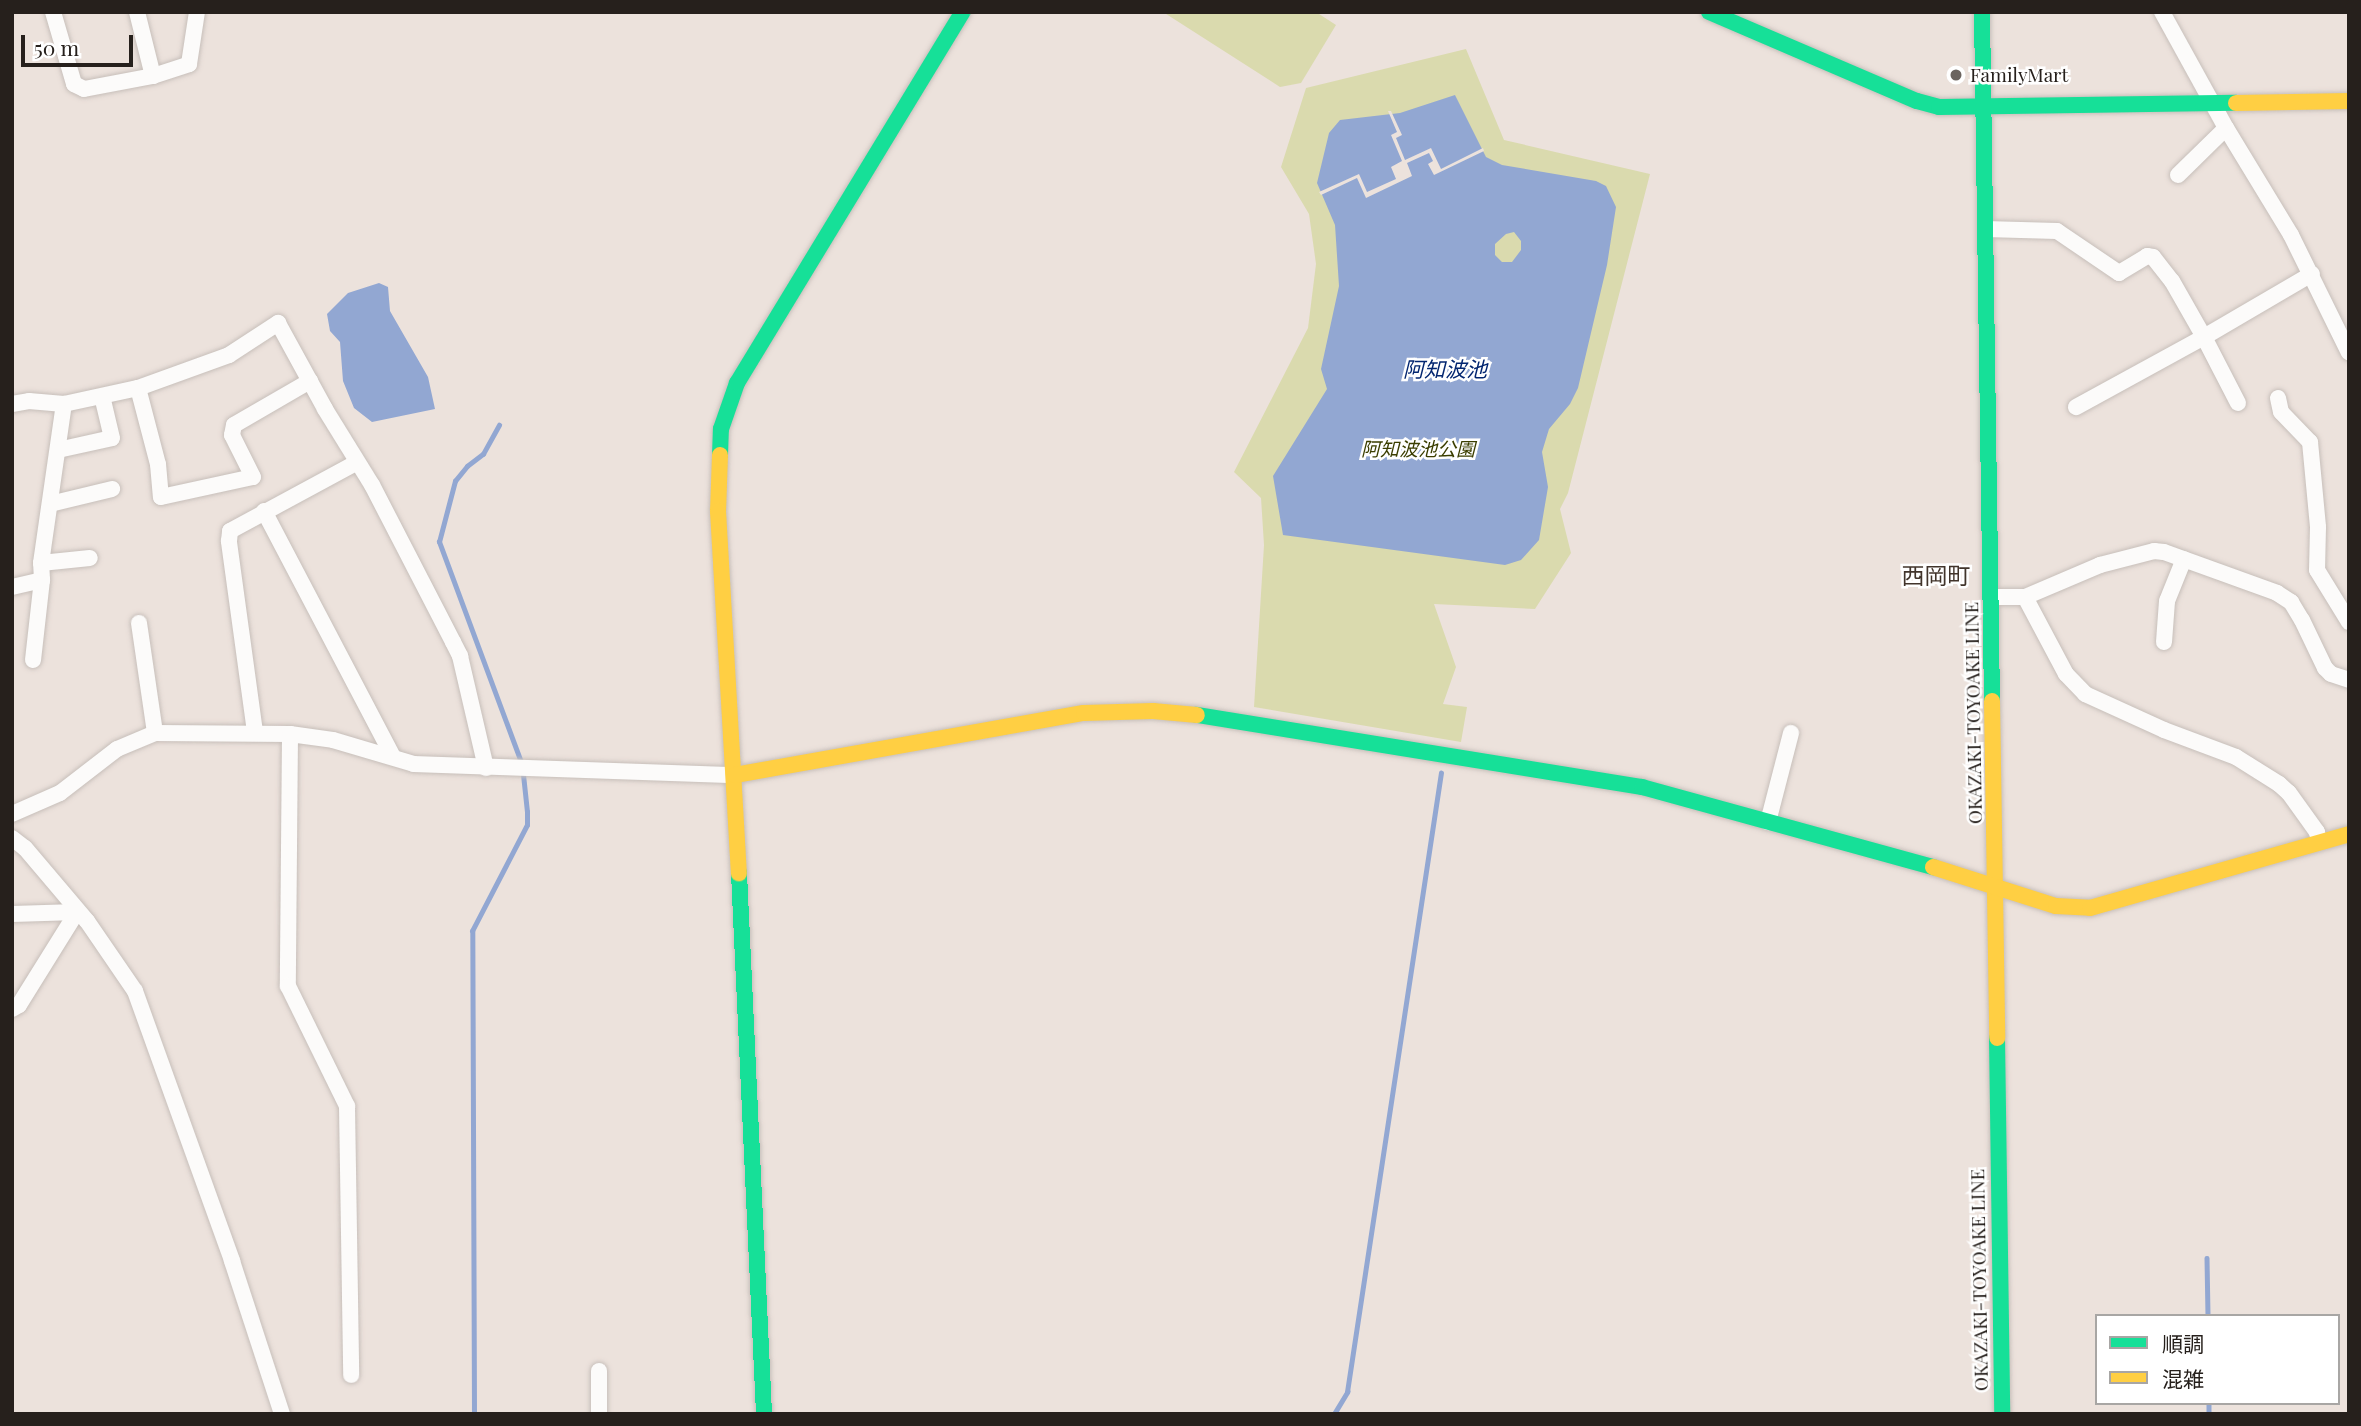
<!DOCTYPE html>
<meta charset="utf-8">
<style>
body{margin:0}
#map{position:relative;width:2361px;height:1426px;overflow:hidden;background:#ece2dc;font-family:"Playfair Display","Noto Sans JP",serif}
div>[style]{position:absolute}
.green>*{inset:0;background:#dadaae}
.water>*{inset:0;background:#92a7d2}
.pier>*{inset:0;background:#ece2dc}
.stream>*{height:4.5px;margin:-2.25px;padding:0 2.25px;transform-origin:2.25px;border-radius:2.25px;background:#92a7d2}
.roads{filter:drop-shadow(0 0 2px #c7bfba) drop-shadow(0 0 2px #c7bfba)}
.street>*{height:16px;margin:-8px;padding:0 8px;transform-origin:8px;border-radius:8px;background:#fcfbfa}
.fast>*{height:16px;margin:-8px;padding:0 8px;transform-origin:8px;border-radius:8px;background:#16e098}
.slow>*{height:16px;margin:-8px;padding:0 8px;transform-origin:8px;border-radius:8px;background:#ffcf43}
.dots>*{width:19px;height:19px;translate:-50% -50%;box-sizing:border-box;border:4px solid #fff;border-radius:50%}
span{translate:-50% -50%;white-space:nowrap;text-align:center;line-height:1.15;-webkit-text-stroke:5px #fff;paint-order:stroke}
.poi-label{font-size:19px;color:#26201c}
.left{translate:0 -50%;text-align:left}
.park-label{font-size:19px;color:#3b3e00;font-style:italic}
.street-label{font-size:19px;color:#26201c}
.water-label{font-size:21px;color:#032670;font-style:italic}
.quarter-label{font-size:23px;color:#41342b}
.frame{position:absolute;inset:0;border:14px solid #26201c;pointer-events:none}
.legend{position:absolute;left:2095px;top:1314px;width:245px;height:91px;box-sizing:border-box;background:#fff;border:2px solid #a8a6a4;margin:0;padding:9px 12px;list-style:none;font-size:21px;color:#26201c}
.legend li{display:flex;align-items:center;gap:14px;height:35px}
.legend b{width:35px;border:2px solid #a8a6a4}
.scale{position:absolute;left:21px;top:35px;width:112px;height:32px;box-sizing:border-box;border:4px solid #26201c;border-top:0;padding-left:9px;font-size:21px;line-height:24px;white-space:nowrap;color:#26201c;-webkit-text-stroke:5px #fff;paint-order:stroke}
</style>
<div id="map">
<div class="green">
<i style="clip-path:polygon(1163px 12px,1316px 12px,1336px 25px,1301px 83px,1280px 87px)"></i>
<i style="clip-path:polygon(1466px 49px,1504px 140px,1650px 174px,1568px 493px,1560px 509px,1571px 553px,1535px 609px,1434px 604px,1456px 667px,1443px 704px,1467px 707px,1461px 742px,1254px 707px,1264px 545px,1261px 498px,1234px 472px,1308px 328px,1316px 264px,1309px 214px,1281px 167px,1306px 88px)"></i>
</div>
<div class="water">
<i style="clip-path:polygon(evenodd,1455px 95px,1486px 157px,1502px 165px,1596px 181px,1606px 186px,1616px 207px,1607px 265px,1578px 388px,1570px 404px,1549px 429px,1542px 452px,1548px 487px,1539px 540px,1521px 560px,1505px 565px,1283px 535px,1273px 476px,1327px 389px,1321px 369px,1339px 286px,1335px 225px,1317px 183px,1329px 133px,1340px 120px,1400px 113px,1455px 95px,1514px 232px,1521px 241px,1521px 250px,1512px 262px,1502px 262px,1495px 255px,1495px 244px,1506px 234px,1514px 232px)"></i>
<i style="clip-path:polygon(379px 283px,388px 287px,390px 311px,428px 377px,435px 409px,372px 422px,354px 408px,343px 381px,340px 342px,330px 331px,327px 314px,348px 293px)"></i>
</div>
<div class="pier">
<i style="clip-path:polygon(1388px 111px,1391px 111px,1402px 135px,1396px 138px,1405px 160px,1431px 148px,1441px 169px,1483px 148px,1484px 151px,1434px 175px,1428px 164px,1433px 161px,1429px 153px,1407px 163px,1412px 176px,1366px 198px,1357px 178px,1321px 195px,1319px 192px,1359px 174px,1367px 192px,1396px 179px,1391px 167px,1402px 161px,1391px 135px,1397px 132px)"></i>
</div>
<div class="stream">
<i style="left:2207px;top:1258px;width:58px;rotate:89deg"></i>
<i style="left:2209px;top:1403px;width:11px;rotate:90deg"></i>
<i style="left:474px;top:1414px;width:483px;rotate:-90.2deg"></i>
<i style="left:472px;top:931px;width:119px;rotate:-62.6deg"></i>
<i style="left:527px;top:825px;width:13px;rotate:-90deg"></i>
<i style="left:527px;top:812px;width:47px;rotate:-96.1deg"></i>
<i style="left:522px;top:765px;width:238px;rotate:-110.4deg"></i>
<i style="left:439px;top:542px;width:63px;rotate:-75.3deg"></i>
<i style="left:455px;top:481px;width:19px;rotate:-51deg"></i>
<i style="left:467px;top:466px;width:20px;rotate:-37deg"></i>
<i style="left:483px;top:454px;width:33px;rotate:-61deg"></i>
<i style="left:1334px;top:1414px;width:26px;rotate:-59deg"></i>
<i style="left:1347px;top:1392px;width:626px;rotate:-81.37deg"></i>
</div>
<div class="roads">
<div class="street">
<i style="left:53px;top:12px;width:75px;rotate:73.7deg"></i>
<i style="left:74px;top:84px;width:11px;rotate:27deg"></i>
<i style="left:84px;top:89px;width:70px;rotate:-10.7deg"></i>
<i style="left:153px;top:76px;width:38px;rotate:-18deg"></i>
<i style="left:189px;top:64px;width:53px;rotate:-81.3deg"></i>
<i style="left:137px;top:12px;width:66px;rotate:76deg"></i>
<i style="left:2162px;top:12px;width:132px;rotate:61.1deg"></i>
<i style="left:2226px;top:128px;width:125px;rotate:58.7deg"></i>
<i style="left:2291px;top:235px;width:131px;rotate:63.8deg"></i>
<i style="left:2178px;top:175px;width:67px;rotate:-44.4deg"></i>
<i style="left:1985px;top:229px;width:72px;rotate:1.6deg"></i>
<i style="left:2057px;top:231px;width:75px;rotate:34.1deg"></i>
<i style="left:2119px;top:273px;width:33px;rotate:-31deg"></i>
<i style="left:2147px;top:256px;width:6px;rotate:9deg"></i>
<i style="left:2153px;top:257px;width:31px;rotate:52deg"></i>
<i style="left:2172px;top:281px;width:64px;rotate:60.3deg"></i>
<i style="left:2204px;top:337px;width:146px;rotate:151.3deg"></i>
<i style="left:138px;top:388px;width:79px;rotate:75.3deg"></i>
<i style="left:158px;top:464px;width:33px;rotate:85deg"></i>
<i style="left:161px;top:497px;width:94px;rotate:-12.3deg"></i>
<i style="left:253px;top:477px;width:47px;rotate:-116.6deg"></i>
<i style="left:232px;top:435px;width:10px;rotate:-79deg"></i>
<i style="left:234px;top:425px;width:88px;rotate:-30.1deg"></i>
<i style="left:2278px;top:398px;width:14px;rotate:78deg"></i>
<i style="left:2281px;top:412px;width:42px;rotate:46deg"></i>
<i style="left:2310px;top:442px;width:85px;rotate:84.6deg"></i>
<i style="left:2318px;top:527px;width:43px;rotate:91.3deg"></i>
<i style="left:2317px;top:570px;width:61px;rotate:58.4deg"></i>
<i style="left:2238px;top:403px;width:74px;rotate:-117.3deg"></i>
<i style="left:2204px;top:337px;width:125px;rotate:-30.3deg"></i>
<i style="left:12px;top:404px;width:17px;rotate:-10deg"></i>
<i style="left:29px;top:401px;width:35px;rotate:5deg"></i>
<i style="left:64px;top:404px;width:76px;rotate:-12.2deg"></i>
<i style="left:138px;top:388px;width:97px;rotate:-19.9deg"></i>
<i style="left:229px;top:355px;width:59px;rotate:-33.1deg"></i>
<i style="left:278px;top:323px;width:98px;rotate:61.3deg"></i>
<i style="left:325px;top:409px;width:89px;rotate:58.3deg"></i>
<i style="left:372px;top:485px;width:177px;rotate:62.7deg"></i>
<i style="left:453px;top:642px;width:16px;rotate:63deg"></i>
<i style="left:460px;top:656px;width:115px;rotate:76.9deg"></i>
<i style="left:58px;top:450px;width:55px;rotate:-12.5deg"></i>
<i style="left:112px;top:438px;width:43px;rotate:-103.4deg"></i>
<i style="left:50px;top:504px;width:64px;rotate:-13.6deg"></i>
<i style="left:264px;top:511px;width:276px;rotate:62.3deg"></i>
<i style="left:41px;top:563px;width:49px;rotate:-5.8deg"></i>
<i style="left:12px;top:587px;width:31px;rotate:-13deg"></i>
<i style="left:1992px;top:597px;width:33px"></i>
<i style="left:2025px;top:597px;width:82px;rotate:-23.1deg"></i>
<i style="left:2100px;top:565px;width:56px;rotate:-14.5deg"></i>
<i style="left:2154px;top:551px;width:10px;rotate:6deg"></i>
<i style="left:2164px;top:552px;width:120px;rotate:19.9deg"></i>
<i style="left:2277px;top:593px;width:17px;rotate:33deg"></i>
<i style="left:2291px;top:602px;width:21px;rotate:59deg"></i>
<i style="left:2302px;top:620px;width:53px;rotate:64.4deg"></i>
<i style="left:2325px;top:668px;width:8px;rotate:45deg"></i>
<i style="left:2331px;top:674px;width:19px;rotate:18deg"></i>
<i style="left:2025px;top:597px;width:87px;rotate:62deg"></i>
<i style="left:2066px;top:674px;width:28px;rotate:46deg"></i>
<i style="left:2085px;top:694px;width:87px;rotate:24.5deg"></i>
<i style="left:2164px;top:730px;width:77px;rotate:20.6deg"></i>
<i style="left:2236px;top:757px;width:51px;rotate:32.1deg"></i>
<i style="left:2279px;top:784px;width:13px;rotate:42deg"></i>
<i style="left:2289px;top:793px;width:48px;rotate:54.3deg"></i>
<i style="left:2317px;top:832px;width:10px;rotate:79deg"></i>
<i style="left:139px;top:623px;width:111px;rotate:81.7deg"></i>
<i style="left:2164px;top:642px;width:41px;rotate:-85.8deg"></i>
<i style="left:2167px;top:601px;width:45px;rotate:-68deg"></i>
<i style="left:33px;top:660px;width:81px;rotate:-83.6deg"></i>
<i style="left:42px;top:580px;width:17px;rotate:-93deg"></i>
<i style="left:41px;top:563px;width:161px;rotate:-81.8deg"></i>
<i style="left:255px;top:732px;width:193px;rotate:-97.8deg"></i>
<i style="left:229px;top:541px;width:10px;rotate:-84deg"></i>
<i style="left:230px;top:531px;width:143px;rotate:-28.4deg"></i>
<i style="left:290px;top:734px;width:252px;rotate:90.5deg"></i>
<i style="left:288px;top:986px;width:134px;rotate:63.8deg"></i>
<i style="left:347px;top:1106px;width:269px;rotate:89.1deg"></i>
<i style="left:12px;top:814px;width:52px;rotate:-23.6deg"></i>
<i style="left:60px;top:793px;width:72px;rotate:-37.7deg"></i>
<i style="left:117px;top:749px;width:41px;rotate:-22.8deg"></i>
<i style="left:155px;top:733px;width:135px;rotate:0.4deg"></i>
<i style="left:290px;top:734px;width:43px;rotate:7.9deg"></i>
<i style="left:333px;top:740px;width:84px;rotate:16.5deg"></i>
<i style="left:414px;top:764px;width:321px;rotate:2deg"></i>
<i style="left:1768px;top:822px;width:92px;rotate:-75.5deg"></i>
<i style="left:12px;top:838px;width:16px;rotate:38deg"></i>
<i style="left:25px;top:848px;width:96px;rotate:49.7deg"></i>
<i style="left:87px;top:921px;width:85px;rotate:55.6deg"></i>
<i style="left:135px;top:991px;width:287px;rotate:70.2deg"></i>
<i style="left:232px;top:1261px;width:161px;rotate:71.9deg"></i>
<i style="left:12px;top:914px;width:65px;rotate:-1.8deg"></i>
<i style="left:12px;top:1009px;width:8px;rotate:-30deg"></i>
<i style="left:19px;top:1005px;width:110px;rotate:-58.1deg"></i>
<i style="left:599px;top:1371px;width:43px;rotate:90deg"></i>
</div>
<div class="fast">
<i style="left:1709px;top:12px;width:226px;rotate:23.2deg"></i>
<i style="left:1917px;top:101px;width:23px;rotate:15deg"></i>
<i style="left:1939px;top:107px;width:297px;rotate:-0.8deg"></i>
<i style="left:1982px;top:12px;width:689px;rotate:89.17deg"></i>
<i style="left:720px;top:455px;width:26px;rotate:-88deg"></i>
<i style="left:721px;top:429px;width:49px;rotate:-70.8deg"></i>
<i style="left:737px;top:383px;width:434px;rotate:-58.7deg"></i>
<i style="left:1197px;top:715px;width:451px;rotate:9.2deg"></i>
<i style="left:1642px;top:787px;width:302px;rotate:15.4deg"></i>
<i style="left:739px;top:873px;width:542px;rotate:87.35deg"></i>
<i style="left:1997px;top:1038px;width:376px;rotate:89.2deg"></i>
</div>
<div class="slow">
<i style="left:2236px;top:103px;width:113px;rotate:-1deg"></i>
<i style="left:720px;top:455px;width:56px;rotate:92deg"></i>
<i style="left:718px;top:511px;width:363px;rotate:86.7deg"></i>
<i style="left:1992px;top:701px;width:337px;rotate:89.1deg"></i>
<i style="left:735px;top:775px;width:354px;rotate:-10.1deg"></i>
<i style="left:1084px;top:713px;width:69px;rotate:-1.7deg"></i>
<i style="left:1153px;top:711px;width:44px;rotate:5.2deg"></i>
<i style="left:1933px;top:867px;width:129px;rotate:17.6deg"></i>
<i style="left:2056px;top:906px;width:34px;rotate:3deg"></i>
<i style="left:2090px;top:908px;width:269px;rotate:-15.9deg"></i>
</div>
</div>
<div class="dots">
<i style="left:1956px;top:75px;background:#6b645f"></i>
</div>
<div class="poi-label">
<span class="left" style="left:1970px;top:75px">FamilyMart</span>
</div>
<div class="park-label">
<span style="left:1418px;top:449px">阿知波池公園</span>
</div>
<div class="street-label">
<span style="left:1973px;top:713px;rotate:-91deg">OKAZAKI-TOYOAKE LINE</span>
<span style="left:1979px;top:1280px;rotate:-91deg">OKAZAKI-TOYOAKE LINE</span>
</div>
<div class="water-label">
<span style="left:1445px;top:368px">阿知波池</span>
</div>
<div class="quarter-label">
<span style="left:1936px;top:575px">西岡町</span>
</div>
<div class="frame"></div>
<ul class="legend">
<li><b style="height:9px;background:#16e098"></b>順調</li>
<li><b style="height:9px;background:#ffcf43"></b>混雑</li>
</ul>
<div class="scale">50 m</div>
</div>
